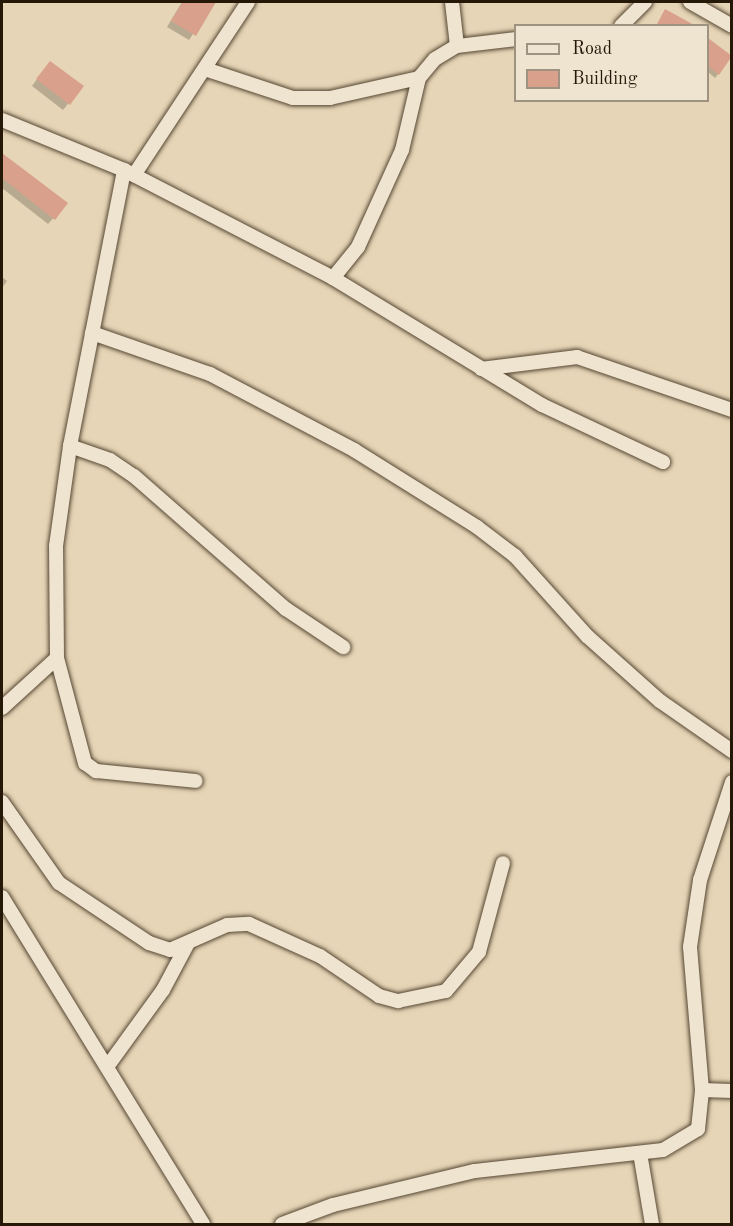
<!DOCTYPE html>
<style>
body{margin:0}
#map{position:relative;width:733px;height:1226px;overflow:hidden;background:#e6d5b6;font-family:"Old Standard TT",serif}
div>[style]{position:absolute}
.shadow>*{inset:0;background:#0003}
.building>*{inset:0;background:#d9a08c}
.roads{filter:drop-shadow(0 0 2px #564733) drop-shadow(0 0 2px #564733)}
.minor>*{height:14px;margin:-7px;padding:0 7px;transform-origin:7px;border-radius:7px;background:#efe4d0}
span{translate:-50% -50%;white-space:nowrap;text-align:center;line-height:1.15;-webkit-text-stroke:4.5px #efe4d0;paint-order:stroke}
.frame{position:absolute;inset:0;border:3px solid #261807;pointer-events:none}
.legend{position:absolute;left:514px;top:24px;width:195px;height:78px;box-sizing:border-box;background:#efe4d0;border:2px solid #9f9280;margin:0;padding:8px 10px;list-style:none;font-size:18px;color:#261807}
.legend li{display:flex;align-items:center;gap:12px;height:30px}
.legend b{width:30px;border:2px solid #9f9280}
</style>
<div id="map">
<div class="shadow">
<i style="clip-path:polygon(182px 2px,214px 2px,189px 40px,167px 27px)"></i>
<i style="clip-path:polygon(709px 41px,731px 57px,715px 78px,708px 72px)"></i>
<i style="clip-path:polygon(45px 68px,82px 87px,63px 110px,32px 86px)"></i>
<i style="clip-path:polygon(2px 154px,66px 204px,48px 224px,2px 188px)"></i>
<i style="clip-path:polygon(2px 277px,7px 281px,2px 288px)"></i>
</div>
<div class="building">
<i style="clip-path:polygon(183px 2px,216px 2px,196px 36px,171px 21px)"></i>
<i style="clip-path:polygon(665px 9px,696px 26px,656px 26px)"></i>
<i style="clip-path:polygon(708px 38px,732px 56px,719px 75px,708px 66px)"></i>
<i style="clip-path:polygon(50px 61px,84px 86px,70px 105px,36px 79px)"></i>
<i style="clip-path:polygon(2px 153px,68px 203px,55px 220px,2px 178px)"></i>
</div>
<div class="roads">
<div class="minor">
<i style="left:452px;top:2px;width:44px;rotate:83.5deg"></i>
<i style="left:690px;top:2px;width:48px;rotate:29.7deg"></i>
<i style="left:621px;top:26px;width:34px;rotate:-45deg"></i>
<i style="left:208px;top:70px;width:89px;rotate:18.2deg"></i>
<i style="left:293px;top:98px;width:37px"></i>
<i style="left:330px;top:98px;width:91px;rotate:-12.7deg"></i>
<i style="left:2px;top:120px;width:132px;rotate:22.3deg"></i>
<i style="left:124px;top:170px;width:235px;rotate:27.3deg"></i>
<i style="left:333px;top:278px;width:245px;rotate:31.3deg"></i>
<i style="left:542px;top:405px;width:134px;rotate:25.2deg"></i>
<i style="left:134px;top:175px;width:207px;rotate:-56.6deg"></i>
<i style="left:333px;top:278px;width:40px;rotate:-51deg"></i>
<i style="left:358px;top:247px;width:107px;rotate:-65.6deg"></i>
<i style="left:402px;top:150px;width:74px;rotate:-76.7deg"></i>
<i style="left:419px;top:78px;width:25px;rotate:-50deg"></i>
<i style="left:435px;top:59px;width:26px;rotate:-31deg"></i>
<i style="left:457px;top:46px;width:59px;rotate:-6.8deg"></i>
<i style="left:92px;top:333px;width:125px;rotate:19.2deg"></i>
<i style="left:210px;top:374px;width:163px;rotate:27.8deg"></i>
<i style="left:354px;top:450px;width:145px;rotate:32deg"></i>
<i style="left:477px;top:527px;width:48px;rotate:37.3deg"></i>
<i style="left:515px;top:556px;width:108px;rotate:48deg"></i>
<i style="left:587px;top:636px;width:98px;rotate:41.7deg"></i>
<i style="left:660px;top:701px;width:88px;rotate:34.8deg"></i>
<i style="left:481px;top:369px;width:97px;rotate:-7.1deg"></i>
<i style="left:577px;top:357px;width:164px;rotate:18.9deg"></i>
<i style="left:70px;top:446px;width:42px;rotate:19.3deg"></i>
<i style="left:110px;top:460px;width:29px;rotate:34deg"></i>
<i style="left:134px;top:476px;width:202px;rotate:41.2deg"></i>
<i style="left:286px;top:609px;width:69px;rotate:33.7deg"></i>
<i style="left:57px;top:658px;width:109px;rotate:75.1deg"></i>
<i style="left:85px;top:763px;width:14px;rotate:36deg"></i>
<i style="left:96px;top:771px;width:100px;rotate:5.7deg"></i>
<i style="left:2px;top:708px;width:74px;rotate:-42.3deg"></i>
<i style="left:57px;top:658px;width:112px;rotate:-90.5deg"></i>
<i style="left:56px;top:546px;width:101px;rotate:-82deg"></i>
<i style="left:70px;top:446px;width:281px;rotate:-78.9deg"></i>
<i style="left:2px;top:802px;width:99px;rotate:54.9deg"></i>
<i style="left:59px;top:883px;width:108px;rotate:33.7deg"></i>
<i style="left:149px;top:943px;width:22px;rotate:18deg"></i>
<i style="left:170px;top:950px;width:62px;rotate:-23.7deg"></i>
<i style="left:227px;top:925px;width:22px;rotate:-3deg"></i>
<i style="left:249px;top:924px;width:78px;rotate:24.3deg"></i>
<i style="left:320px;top:956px;width:71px;rotate:34.1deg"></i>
<i style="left:379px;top:996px;width:20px;rotate:15deg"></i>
<i style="left:398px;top:1001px;width:49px;rotate:-11.8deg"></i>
<i style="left:446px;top:991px;width:51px;rotate:-49.8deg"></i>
<i style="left:479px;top:952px;width:92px;rotate:-74.9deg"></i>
<i style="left:2px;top:897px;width:384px;rotate:58.4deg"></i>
<i style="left:107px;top:1067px;width:95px;rotate:-54deg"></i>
<i style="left:163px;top:990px;width:53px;rotate:-62deg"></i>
<i style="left:702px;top:1090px;width:30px;rotate:2deg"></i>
<i style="left:640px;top:1153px;width:72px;rotate:80.4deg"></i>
<i style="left:282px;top:1224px;width:54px;rotate:-20.4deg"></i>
<i style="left:333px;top:1205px;width:146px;rotate:-13.5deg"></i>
<i style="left:475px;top:1171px;width:189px;rotate:-6.4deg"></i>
<i style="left:663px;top:1150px;width:41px;rotate:-31deg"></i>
<i style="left:698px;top:1129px;width:39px;rotate:-84deg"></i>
<i style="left:702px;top:1090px;width:144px;rotate:-94.8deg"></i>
<i style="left:690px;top:947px;width:68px;rotate:-81.5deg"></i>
<i style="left:700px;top:880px;width:103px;rotate:-71.9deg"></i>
</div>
</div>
<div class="frame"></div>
<ul class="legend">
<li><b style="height:8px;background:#efe4d0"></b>Road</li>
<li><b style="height:16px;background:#d9a08c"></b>Building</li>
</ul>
</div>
